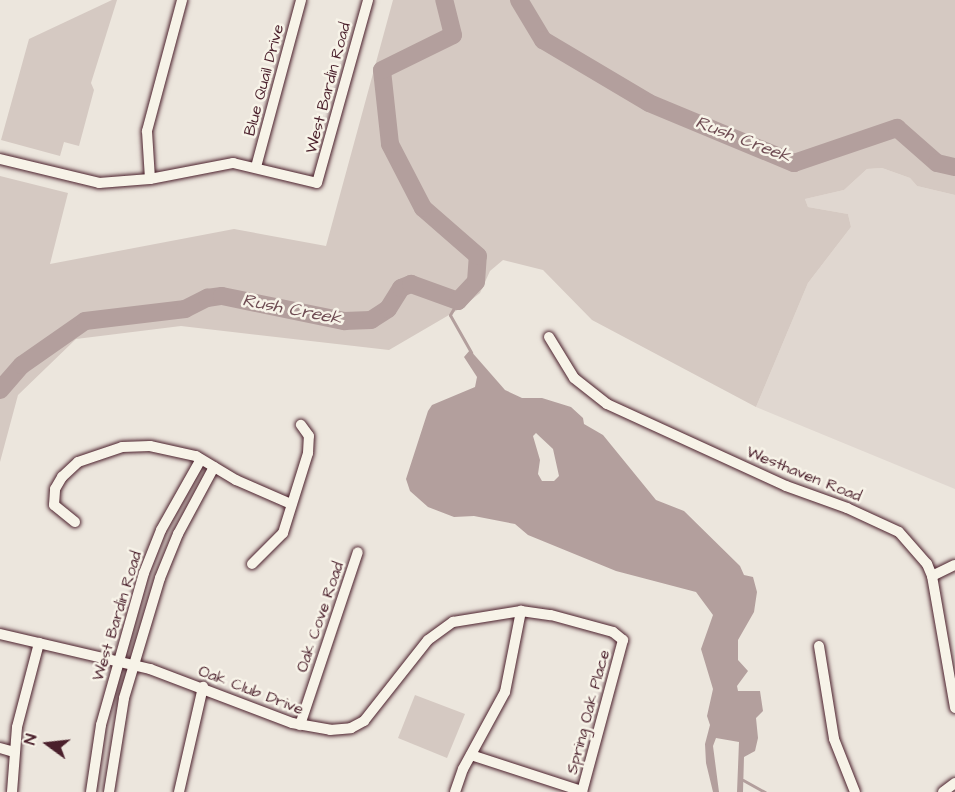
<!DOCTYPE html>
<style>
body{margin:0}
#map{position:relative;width:955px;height:792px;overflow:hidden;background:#ece6dd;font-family:"Architects Daughter",sans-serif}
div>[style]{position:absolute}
.built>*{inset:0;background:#e0d7d0}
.green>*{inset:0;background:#d5c9c2}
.water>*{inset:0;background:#b39f9d}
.stream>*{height:3px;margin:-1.5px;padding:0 1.5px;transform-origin:1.5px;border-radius:1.5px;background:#b39f9d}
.river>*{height:18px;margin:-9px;padding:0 9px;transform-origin:9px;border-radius:9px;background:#b39f9d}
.roads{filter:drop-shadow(0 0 2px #4a1f2b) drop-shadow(0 0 2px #4a1f2b)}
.street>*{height:10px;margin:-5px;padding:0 5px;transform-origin:5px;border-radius:5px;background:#f7f3e8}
span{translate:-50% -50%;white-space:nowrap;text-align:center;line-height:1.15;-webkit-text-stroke:5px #f7f3e8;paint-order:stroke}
.street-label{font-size:16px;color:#4a1f2b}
.water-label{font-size:18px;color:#6f4c53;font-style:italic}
.north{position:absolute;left:18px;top:714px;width:60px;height:60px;-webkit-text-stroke:4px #f7f3e8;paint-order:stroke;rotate:285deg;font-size:16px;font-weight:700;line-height:24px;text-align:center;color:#4a1f2b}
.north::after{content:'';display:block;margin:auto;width:21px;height:27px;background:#4a1f2b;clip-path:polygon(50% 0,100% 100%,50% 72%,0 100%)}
</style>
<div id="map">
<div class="built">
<i style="clip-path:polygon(882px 168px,910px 178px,917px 186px,955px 195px,955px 489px,756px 407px,808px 283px,851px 227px,848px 214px,808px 207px,805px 199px,844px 190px,867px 169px)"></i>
</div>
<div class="green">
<i style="clip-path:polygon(112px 0,117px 0,91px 83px,94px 90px,79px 146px,64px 142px,60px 156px,1px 140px,29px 39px)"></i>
<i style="clip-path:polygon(393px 0,955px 0,955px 195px,917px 186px,910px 178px,882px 168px,867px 169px,844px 190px,805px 199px,808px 207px,848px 214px,851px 227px,808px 283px,756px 407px,592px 320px,543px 270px,503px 260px,490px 271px,480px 293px,461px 308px,389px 350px,181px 326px,76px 339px,18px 395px,0 462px,0 176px,68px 193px,50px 264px,234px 229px,326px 246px)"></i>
<i style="clip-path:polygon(415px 695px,465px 714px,447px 758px,398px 738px)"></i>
</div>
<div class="water">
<i style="clip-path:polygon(evenodd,470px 350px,505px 390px,522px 398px,542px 398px,571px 407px,583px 418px,584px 424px,603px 435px,656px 500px,684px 511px,740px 566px,744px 575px,753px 577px,757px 592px,754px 612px,738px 640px,738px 660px,748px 671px,737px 686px,738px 691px,760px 691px,763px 711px,756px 718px,758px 738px,755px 751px,744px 757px,743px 792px,737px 792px,739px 742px,716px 738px,713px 746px,719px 792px,713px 792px,706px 763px,705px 744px,710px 725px,707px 716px,713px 689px,701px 649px,713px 615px,696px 592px,616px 571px,528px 535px,515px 524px,474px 516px,454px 517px,428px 507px,410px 491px,406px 479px,428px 411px,432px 405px,475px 387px,477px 377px,464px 357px,470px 350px,536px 433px,553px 449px,559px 476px,554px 481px,542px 481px,538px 474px,540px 460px,533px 436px,536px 433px)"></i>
</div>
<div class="stream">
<i style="left:458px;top:301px;width:16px;rotate:120deg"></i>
<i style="left:450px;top:315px;width:43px;rotate:60.4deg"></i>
<i style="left:743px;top:780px;width:25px;rotate:29deg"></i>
</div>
<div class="river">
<i style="left:519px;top:0;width:47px;rotate:59deg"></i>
<i style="left:543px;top:40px;width:123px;rotate:30.7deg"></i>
<i style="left:649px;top:103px;width:157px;rotate:22.5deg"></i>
<i style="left:794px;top:163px;width:109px;rotate:-18.8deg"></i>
<i style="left:897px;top:128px;width:53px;rotate:41.2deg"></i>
<i style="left:937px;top:163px;width:18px;rotate:13deg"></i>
<i style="left:0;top:390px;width:33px;rotate:-49deg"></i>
<i style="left:22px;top:365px;width:77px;rotate:-34.9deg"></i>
<i style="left:85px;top:321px;width:101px;rotate:-6.8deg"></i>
<i style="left:185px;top:309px;width:25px;rotate:-27deg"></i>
<i style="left:207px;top:298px;width:15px;rotate:-8deg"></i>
<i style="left:222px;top:296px;width:125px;rotate:11.6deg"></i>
<i style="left:344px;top:321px;width:27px;rotate:-2deg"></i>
<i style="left:371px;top:320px;width:20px;rotate:-33deg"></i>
<i style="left:388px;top:309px;width:25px;rotate:-58deg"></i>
<i style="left:401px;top:288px;width:11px;rotate:-22deg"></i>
<i style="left:411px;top:284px;width:50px;rotate:19.9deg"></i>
<i style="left:458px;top:301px;width:26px;rotate:-47deg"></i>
<i style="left:476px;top:282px;width:26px;rotate:-86deg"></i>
<i style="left:478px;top:256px;width:73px;rotate:-138.9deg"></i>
<i style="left:423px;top:208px;width:72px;rotate:-117.3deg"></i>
<i style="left:390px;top:144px;width:74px;rotate:-96.2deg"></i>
<i style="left:382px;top:70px;width:79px;rotate:-26.2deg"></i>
<i style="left:453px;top:35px;width:36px;rotate:-104deg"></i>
</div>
<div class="roads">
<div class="street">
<i style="left:0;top:159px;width:102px;rotate:13.6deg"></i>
<i style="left:99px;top:183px;width:51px;rotate:-4.5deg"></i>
<i style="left:150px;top:179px;width:85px;rotate:-10.9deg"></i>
<i style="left:233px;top:163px;width:86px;rotate:13.4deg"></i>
<i style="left:317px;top:183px;width:190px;rotate:-74.4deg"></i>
<i style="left:256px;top:167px;width:173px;rotate:-74.9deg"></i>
<i style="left:150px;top:179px;width:48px;rotate:-93.6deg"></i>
<i style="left:147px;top:131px;width:136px;rotate:-75deg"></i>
<i style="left:549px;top:337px;width:48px;rotate:58.6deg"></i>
<i style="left:574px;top:378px;width:42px;rotate:38.2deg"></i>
<i style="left:607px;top:404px;width:197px;rotate:24.6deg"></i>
<i style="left:786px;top:486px;width:65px;rotate:19.8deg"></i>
<i style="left:847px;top:508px;width:57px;rotate:24.8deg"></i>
<i style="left:899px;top:532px;width:43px;rotate:48.8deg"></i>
<i style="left:927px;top:564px;width:13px;rotate:67deg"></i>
<i style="left:932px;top:576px;width:134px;rotate:80.1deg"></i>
<i style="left:75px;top:522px;width:27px;rotate:-141deg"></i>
<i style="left:54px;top:505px;width:16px;rotate:-86deg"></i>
<i style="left:55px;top:489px;width:14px;rotate:-60deg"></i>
<i style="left:62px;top:477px;width:22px;rotate:-43deg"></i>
<i style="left:78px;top:462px;width:46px;rotate:-18.8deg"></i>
<i style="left:122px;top:447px;width:28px;rotate:-2deg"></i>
<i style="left:150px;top:446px;width:47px;rotate:12.3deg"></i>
<i style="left:196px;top:456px;width:47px;rotate:31deg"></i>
<i style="left:236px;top:480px;width:60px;rotate:23.6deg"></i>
<i style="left:252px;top:564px;width:44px;rotate:-45deg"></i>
<i style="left:283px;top:533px;width:84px;rotate:-72.6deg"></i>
<i style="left:308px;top:453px;width:17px;rotate:-87deg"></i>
<i style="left:309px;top:436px;width:14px;rotate:-126deg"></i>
<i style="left:932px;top:576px;width:25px;rotate:-26deg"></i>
<i style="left:0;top:634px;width:154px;rotate:13.1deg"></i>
<i style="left:150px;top:669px;width:152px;rotate:20.8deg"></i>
<i style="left:292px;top:723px;width:39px;rotate:10deg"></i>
<i style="left:330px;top:730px;width:21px;rotate:-5deg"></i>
<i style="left:351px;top:728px;width:15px;rotate:-28deg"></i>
<i style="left:364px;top:721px;width:103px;rotate:-51.7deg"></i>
<i style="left:428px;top:640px;width:31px;rotate:-36deg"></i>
<i style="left:453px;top:622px;width:69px;rotate:-9.2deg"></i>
<i style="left:521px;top:611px;width:30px;rotate:8deg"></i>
<i style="left:551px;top:615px;width:64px;rotate:15.3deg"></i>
<i style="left:613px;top:632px;width:13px;rotate:39deg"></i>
<i style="left:623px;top:640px;width:157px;rotate:105.1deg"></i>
<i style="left:819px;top:646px;width:94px;rotate:80.8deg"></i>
<i style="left:834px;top:739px;width:57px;rotate:68.4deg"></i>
<i style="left:300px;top:725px;width:182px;rotate:-71.5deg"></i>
<i style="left:0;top:748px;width:15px;rotate:16deg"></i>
<i style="left:471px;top:755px;width:117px;rotate:18deg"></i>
<i style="left:12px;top:792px;width:65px;rotate:-85.6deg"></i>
<i style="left:17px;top:727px;width:87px;rotate:-75.3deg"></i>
<i style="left:91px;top:792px;width:68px;rotate:-81.5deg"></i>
<i style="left:101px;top:725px;width:158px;rotate:-74.2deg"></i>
<i style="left:144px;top:573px;width:46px;rotate:-68.4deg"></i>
<i style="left:161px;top:530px;width:81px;rotate:-60.6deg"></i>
<i style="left:109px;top:792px;width:95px;rotate:-80.9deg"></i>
<i style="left:124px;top:698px;width:125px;rotate:-73.3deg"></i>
<i style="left:160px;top:578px;width:48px;rotate:-67.8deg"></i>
<i style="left:178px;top:534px;width:76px;rotate:-61.8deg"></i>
<i style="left:179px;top:792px;width:108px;rotate:-77.1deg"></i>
<i style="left:455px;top:792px;width:24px;rotate:-71deg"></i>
<i style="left:463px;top:769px;width:88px;rotate:-61.4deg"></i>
<i style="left:505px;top:692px;width:83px;rotate:-78.8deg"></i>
<i style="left:943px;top:792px;width:15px;rotate:-37deg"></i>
</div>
</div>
<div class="street-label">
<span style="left:264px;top:80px;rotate:-75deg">Blue Quail Drive</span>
<span style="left:328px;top:88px;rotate:-75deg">West Bardin Road</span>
<span style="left:804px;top:474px;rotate:22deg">Westhaven Road</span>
<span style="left:117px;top:616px;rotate:-73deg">West Bardin Road</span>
<span style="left:320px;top:617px;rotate:-71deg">Oak Cove Road</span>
<span style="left:251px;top:690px;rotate:21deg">Oak Club Drive</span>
<span style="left:588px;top:712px;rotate:-75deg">Spring Oak Place</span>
</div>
<div class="water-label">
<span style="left:743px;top:140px;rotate:21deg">Rush Creek</span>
<span style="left:292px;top:310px;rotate:11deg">Rush Creek</span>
</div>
<div class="north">N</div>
</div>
